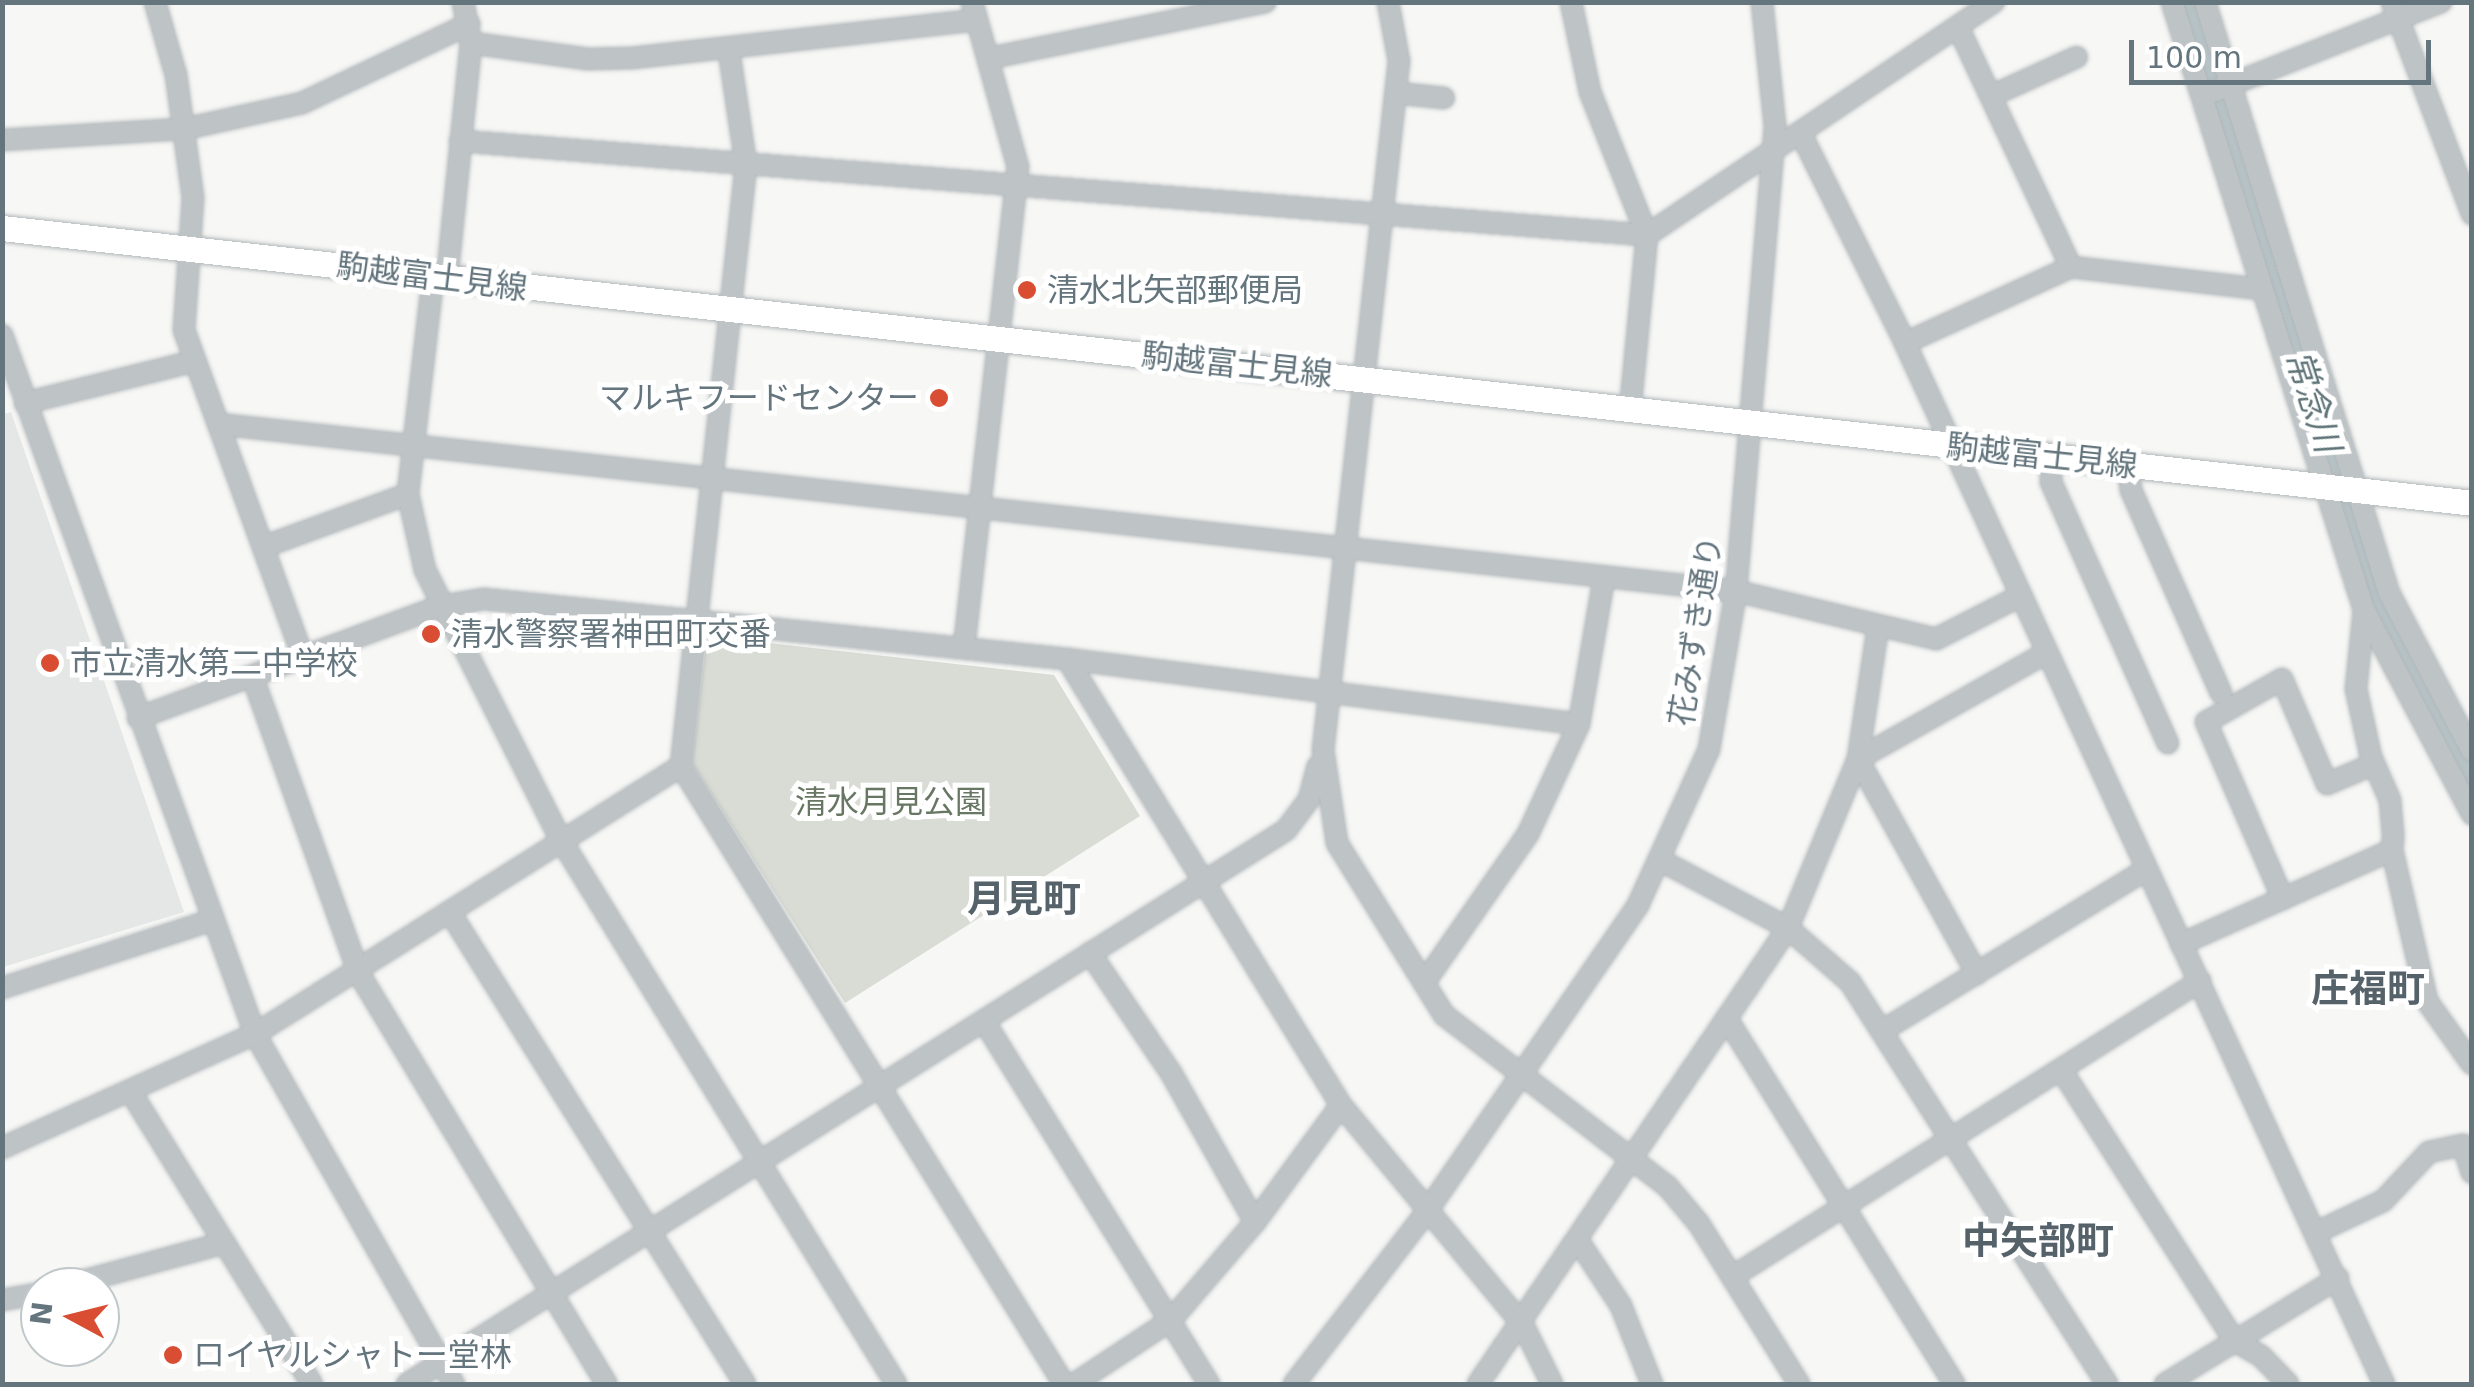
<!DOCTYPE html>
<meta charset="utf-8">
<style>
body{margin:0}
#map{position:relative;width:2474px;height:1387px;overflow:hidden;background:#f7f7f5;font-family:"DejaVu Sans","Noto Sans JP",sans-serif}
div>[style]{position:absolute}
.built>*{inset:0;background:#e5e7e6}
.green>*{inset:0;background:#d8dcd4}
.river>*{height:38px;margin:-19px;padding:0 19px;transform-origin:19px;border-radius:19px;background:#b7c4c7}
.roads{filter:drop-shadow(0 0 2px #b2b8bb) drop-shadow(0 0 2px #b2b8bb)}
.minor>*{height:20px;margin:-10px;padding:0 10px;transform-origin:10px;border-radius:10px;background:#bec3c6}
.major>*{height:25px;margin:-12.5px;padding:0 12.5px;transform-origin:12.5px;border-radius:12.5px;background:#fff}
.dots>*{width:28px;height:28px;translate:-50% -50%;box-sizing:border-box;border:5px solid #fff;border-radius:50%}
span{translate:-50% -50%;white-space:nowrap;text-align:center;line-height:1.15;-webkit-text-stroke:10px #fff;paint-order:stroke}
.street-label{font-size:32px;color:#64757e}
.poi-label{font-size:32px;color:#64757e}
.left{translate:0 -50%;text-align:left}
.right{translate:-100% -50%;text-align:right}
.park-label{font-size:32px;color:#687763}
.water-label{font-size:35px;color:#5f7478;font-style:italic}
.quarter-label{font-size:38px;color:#56626a;font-weight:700}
.frame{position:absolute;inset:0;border:5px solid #64757e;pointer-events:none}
.north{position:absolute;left:20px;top:1267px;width:100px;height:100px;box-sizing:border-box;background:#fff;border:2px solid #c1c8cb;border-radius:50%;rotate:277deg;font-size:28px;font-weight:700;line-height:40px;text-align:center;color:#64757e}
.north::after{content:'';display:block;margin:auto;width:35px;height:45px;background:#d94d33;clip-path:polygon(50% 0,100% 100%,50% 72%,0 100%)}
.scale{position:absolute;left:2129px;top:40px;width:302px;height:45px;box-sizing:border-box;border:5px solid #64757e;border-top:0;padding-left:12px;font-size:30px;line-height:35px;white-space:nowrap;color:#64757e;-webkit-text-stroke:8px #fff;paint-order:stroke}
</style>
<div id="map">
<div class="built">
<i style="clip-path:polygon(11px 412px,184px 912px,3px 967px,2px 415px)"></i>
</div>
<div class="green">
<i style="clip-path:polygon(707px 636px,1054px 675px,1140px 816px,845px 1003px,692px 763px)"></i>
</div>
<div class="river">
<i style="left:2184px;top:2px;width:642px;rotate:72.13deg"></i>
<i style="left:2381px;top:613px;width:195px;rotate:62.3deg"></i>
</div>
<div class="roads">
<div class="minor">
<i style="left:155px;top:2px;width:76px;rotate:74deg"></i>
<i style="left:176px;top:75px;width:124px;rotate:82.1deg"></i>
<i style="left:193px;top:198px;width:132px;rotate:93.9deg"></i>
<i style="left:184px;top:330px;width:350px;rotate:70deg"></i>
<i style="left:1388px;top:2px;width:60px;rotate:79.4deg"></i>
<i style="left:1399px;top:61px;width:693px;rotate:96.29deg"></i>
<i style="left:1323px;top:750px;width:94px;rotate:81.4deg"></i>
<i style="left:1337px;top:843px;width:203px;rotate:58.1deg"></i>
<i style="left:1444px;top:1015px;width:282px;rotate:37.5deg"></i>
<i style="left:1668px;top:1187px;width:48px;rotate:50deg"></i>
<i style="left:1699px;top:1224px;width:189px;rotate:58deg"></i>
<i style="left:1571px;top:2px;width:92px;rotate:78.1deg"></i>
<i style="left:1590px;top:92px;width:154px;rotate:68.3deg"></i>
<i style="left:1647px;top:235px;width:176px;rotate:95.5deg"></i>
<i style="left:2172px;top:2px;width:638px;rotate:72.47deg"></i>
<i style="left:2364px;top:610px;width:79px;rotate:95.8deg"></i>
<i style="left:2356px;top:689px;width:70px;rotate:77.6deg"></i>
<i style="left:2371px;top:757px;width:47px;rotate:66.2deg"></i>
<i style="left:2390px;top:800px;width:37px;rotate:85deg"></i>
<i style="left:2393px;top:837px;width:13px;rotate:94deg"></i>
<i style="left:2392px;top:850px;width:231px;rotate:156deg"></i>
<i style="left:2205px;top:2px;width:619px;rotate:72.71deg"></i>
<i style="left:2389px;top:593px;width:178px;rotate:62.3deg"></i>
<i style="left:2392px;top:2px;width:227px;rotate:69.3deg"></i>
<i style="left:1958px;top:27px;width:265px;rotate:64.8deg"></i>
<i style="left:471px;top:43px;width:118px;rotate:7.8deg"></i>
<i style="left:588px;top:59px;width:44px;rotate:-1.3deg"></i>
<i style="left:632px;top:58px;width:347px;rotate:-6.3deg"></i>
<i style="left:990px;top:58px;width:281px;rotate:-11.5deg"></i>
<i style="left:1396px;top:93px;width:48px;rotate:5.9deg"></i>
<i style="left:1991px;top:96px;width:94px;rotate:-24.4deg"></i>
<i style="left:2202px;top:96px;width:257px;rotate:-21.5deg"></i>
<i style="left:1801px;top:134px;width:233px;rotate:63.5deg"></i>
<i style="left:1905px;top:343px;width:1146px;rotate:65.29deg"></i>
<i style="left:2px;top:140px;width:182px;rotate:-3.5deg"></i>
<i style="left:184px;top:129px;width:121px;rotate:-12.4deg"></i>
<i style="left:302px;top:103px;width:185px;rotate:-25.3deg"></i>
<i style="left:460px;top:141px;width:1191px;rotate:4.53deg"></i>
<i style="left:1647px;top:235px;width:418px;rotate:-33.9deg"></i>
<i style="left:433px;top:277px;width:218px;rotate:96.6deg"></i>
<i style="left:408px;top:494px;width:78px;rotate:77.4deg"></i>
<i style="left:425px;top:570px;width:302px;rotate:63.3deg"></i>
<i style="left:561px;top:840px;width:639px;rotate:58.37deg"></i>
<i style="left:447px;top:279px;width:237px;rotate:-84.2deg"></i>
<i style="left:471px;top:43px;width:42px;rotate:-101deg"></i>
<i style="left:2px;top:335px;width:743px;rotate:70.1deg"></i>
<i style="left:255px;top:1034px;width:403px;rotate:60.4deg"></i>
<i style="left:1905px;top:343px;width:183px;rotate:-24.6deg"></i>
<i style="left:2071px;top:267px;width:192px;rotate:6.6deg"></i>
<i style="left:25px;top:403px;width:175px;rotate:-13.9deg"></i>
<i style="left:218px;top:424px;width:1527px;rotate:6.28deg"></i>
<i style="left:1736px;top:591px;width:206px;rotate:13.5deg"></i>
<i style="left:1936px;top:639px;width:94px;rotate:-27.1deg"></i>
<i style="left:2051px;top:457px;width:25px;rotate:90deg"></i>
<i style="left:2051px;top:482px;width:286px;rotate:65.9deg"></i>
<i style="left:2128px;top:466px;width:24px;rotate:83deg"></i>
<i style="left:2131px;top:490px;width:222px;rotate:66.1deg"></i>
<i style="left:263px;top:547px;width:154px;rotate:-20.1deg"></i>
<i style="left:2364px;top:610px;width:231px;rotate:62.1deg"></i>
<i style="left:964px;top:648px;width:484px;rotate:-83.6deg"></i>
<i style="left:1018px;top:167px;width:171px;rotate:-105.6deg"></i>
<i style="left:1067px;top:659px;width:523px;rotate:58.44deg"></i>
<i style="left:1341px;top:1105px;width:286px;rotate:50.4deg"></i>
<i style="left:1523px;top:1325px;width:66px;rotate:63.8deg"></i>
<i style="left:253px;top:678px;width:312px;rotate:70.3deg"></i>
<i style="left:358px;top:972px;width:481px;rotate:58.9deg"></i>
<i style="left:138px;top:718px;width:323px;rotate:-20.3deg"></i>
<i style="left:441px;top:606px;width:44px;rotate:-9.2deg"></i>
<i style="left:484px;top:599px;width:586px;rotate:5.88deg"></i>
<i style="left:1067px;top:659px;width:516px;rotate:7.24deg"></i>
<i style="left:681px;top:766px;width:727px;rotate:58.21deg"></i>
<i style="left:2392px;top:850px;width:155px;rotate:76.9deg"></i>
<i style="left:2427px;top:1001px;width:77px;rotate:54.5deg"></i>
<i style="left:1662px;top:861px;width:143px;rotate:28deg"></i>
<i style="left:1788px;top:928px;width:82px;rotate:41.1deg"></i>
<i style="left:1850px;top:982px;width:477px;rotate:57.4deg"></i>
<i style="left:2283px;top:899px;width:193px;rotate:-113.5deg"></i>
<i style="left:2206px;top:722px;width:87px;rotate:-29.5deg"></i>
<i style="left:2282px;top:679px;width:114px;rotate:66.8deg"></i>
<i style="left:2327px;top:784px;width:51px;rotate:-23.1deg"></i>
<i style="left:451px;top:914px;width:554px;rotate:57.97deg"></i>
<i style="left:1977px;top:974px;width:246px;rotate:-119deg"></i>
<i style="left:1858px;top:759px;width:216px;rotate:-29.4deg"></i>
<i style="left:1424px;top:983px;width:182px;rotate:-55.1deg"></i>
<i style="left:1528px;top:834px;width:121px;rotate:-65.1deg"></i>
<i style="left:1579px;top:724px;width:148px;rotate:-80.3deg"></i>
<i style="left:2px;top:988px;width:222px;rotate:-17.9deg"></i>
<i style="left:984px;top:1021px;width:427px;rotate:58.2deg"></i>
<i style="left:1729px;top:1022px;width:426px;rotate:58.1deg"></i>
<i style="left:1885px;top:1029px;width:305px;rotate:-31.4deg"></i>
<i style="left:2062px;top:1071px;width:321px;rotate:57.4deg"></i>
<i style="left:2235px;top:1341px;width:30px;rotate:30deg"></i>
<i style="left:2261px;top:1356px;width:39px;rotate:46deg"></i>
<i style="left:132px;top:1094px;width:341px;rotate:58.2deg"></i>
<i style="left:2px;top:1148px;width:277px;rotate:-24.3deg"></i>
<i style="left:255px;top:1034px;width:503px;rotate:-32.17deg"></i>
<i style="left:681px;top:766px;width:605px;rotate:-83.83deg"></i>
<i style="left:746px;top:165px;width:115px;rotate:-98.5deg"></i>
<i style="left:1255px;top:1222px;width:145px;rotate:-53.7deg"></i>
<i style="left:2317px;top:1232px;width:73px;rotate:-25.2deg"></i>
<i style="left:2383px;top:1201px;width:67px;rotate:-46.8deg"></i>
<i style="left:2429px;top:1152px;width:35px;rotate:-12deg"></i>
<i style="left:2463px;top:1145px;width:29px;rotate:72deg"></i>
<i style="left:1579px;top:1242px;width:77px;rotate:56.7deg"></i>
<i style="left:1621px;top:1306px;width:84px;rotate:68.3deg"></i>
<i style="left:1732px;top:1277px;width:554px;rotate:-32.31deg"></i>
<i style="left:61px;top:1287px;width:165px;rotate:-15.1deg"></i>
<i style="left:2px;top:1300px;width:39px;rotate:-10deg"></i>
<i style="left:407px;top:1384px;width:1039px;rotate:-32.22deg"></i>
<i style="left:1286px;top:830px;width:39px;rotate:-53deg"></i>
<i style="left:1309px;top:799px;width:34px;rotate:-75deg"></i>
<i style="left:1074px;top:1384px;width:116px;rotate:-33.4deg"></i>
<i style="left:1171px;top:1320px;width:129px;rotate:-49.4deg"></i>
<i style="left:1255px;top:1222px;width:171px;rotate:-119.4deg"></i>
<i style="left:1171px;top:1073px;width:145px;rotate:-124deg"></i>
<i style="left:1294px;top:1384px;width:215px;rotate:-52.4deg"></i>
<i style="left:1425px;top:1214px;width:375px;rotate:-55.4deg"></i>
<i style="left:1638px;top:905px;width:171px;rotate:-65.5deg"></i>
<i style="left:1709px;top:749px;width:160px;rotate:-80.3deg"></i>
<i style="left:1736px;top:591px;width:467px;rotate:-85.2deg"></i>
<i style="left:1775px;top:126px;width:125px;rotate:-96deg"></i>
<i style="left:1478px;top:1384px;width:551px;rotate:-55.79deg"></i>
<i style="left:1788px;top:928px;width:183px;rotate:-67.5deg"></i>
<i style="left:1858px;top:759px;width:134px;rotate:-81.4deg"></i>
<i style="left:2165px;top:1384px;width:203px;rotate:-31.5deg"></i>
</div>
<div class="major">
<i style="left:2px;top:228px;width:2485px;rotate:6.35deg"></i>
</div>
</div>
<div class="dots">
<i style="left:1027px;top:290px;background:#d94d33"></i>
<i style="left:939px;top:398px;background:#d94d33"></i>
<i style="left:431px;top:634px;background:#d94d33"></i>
<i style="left:50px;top:663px;background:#d94d33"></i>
<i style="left:173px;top:1355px;background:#d94d33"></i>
</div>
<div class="street-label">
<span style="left:432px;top:277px;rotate:7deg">駒越富士見線</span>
<span style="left:1237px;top:365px;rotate:6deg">駒越富士見線</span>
<span style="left:2042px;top:456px;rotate:6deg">駒越富士見線</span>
<span style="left:1696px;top:631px;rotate:-81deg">花みずき通り</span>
</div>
<div class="poi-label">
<span class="left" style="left:1047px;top:290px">清水北矢部郵便局</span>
<span class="right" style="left:919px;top:398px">マルキフードセンター</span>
<span class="left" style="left:451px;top:634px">清水警察署神田町交番</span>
<span class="left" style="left:70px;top:663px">市立清水第二中学校</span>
<span class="left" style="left:193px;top:1355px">ロイヤルシャトー堂林</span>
</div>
<div class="park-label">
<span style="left:891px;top:802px">清水月見公園</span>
</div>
<div class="water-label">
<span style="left:2313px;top:401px;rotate:72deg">常念川</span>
</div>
<div class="quarter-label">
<span style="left:1024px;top:900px">月見町</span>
<span style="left:2368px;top:990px">庄福町</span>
<span style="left:2038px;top:1242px">中矢部町</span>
</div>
<div class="frame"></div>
<div class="north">N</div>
<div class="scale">100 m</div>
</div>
